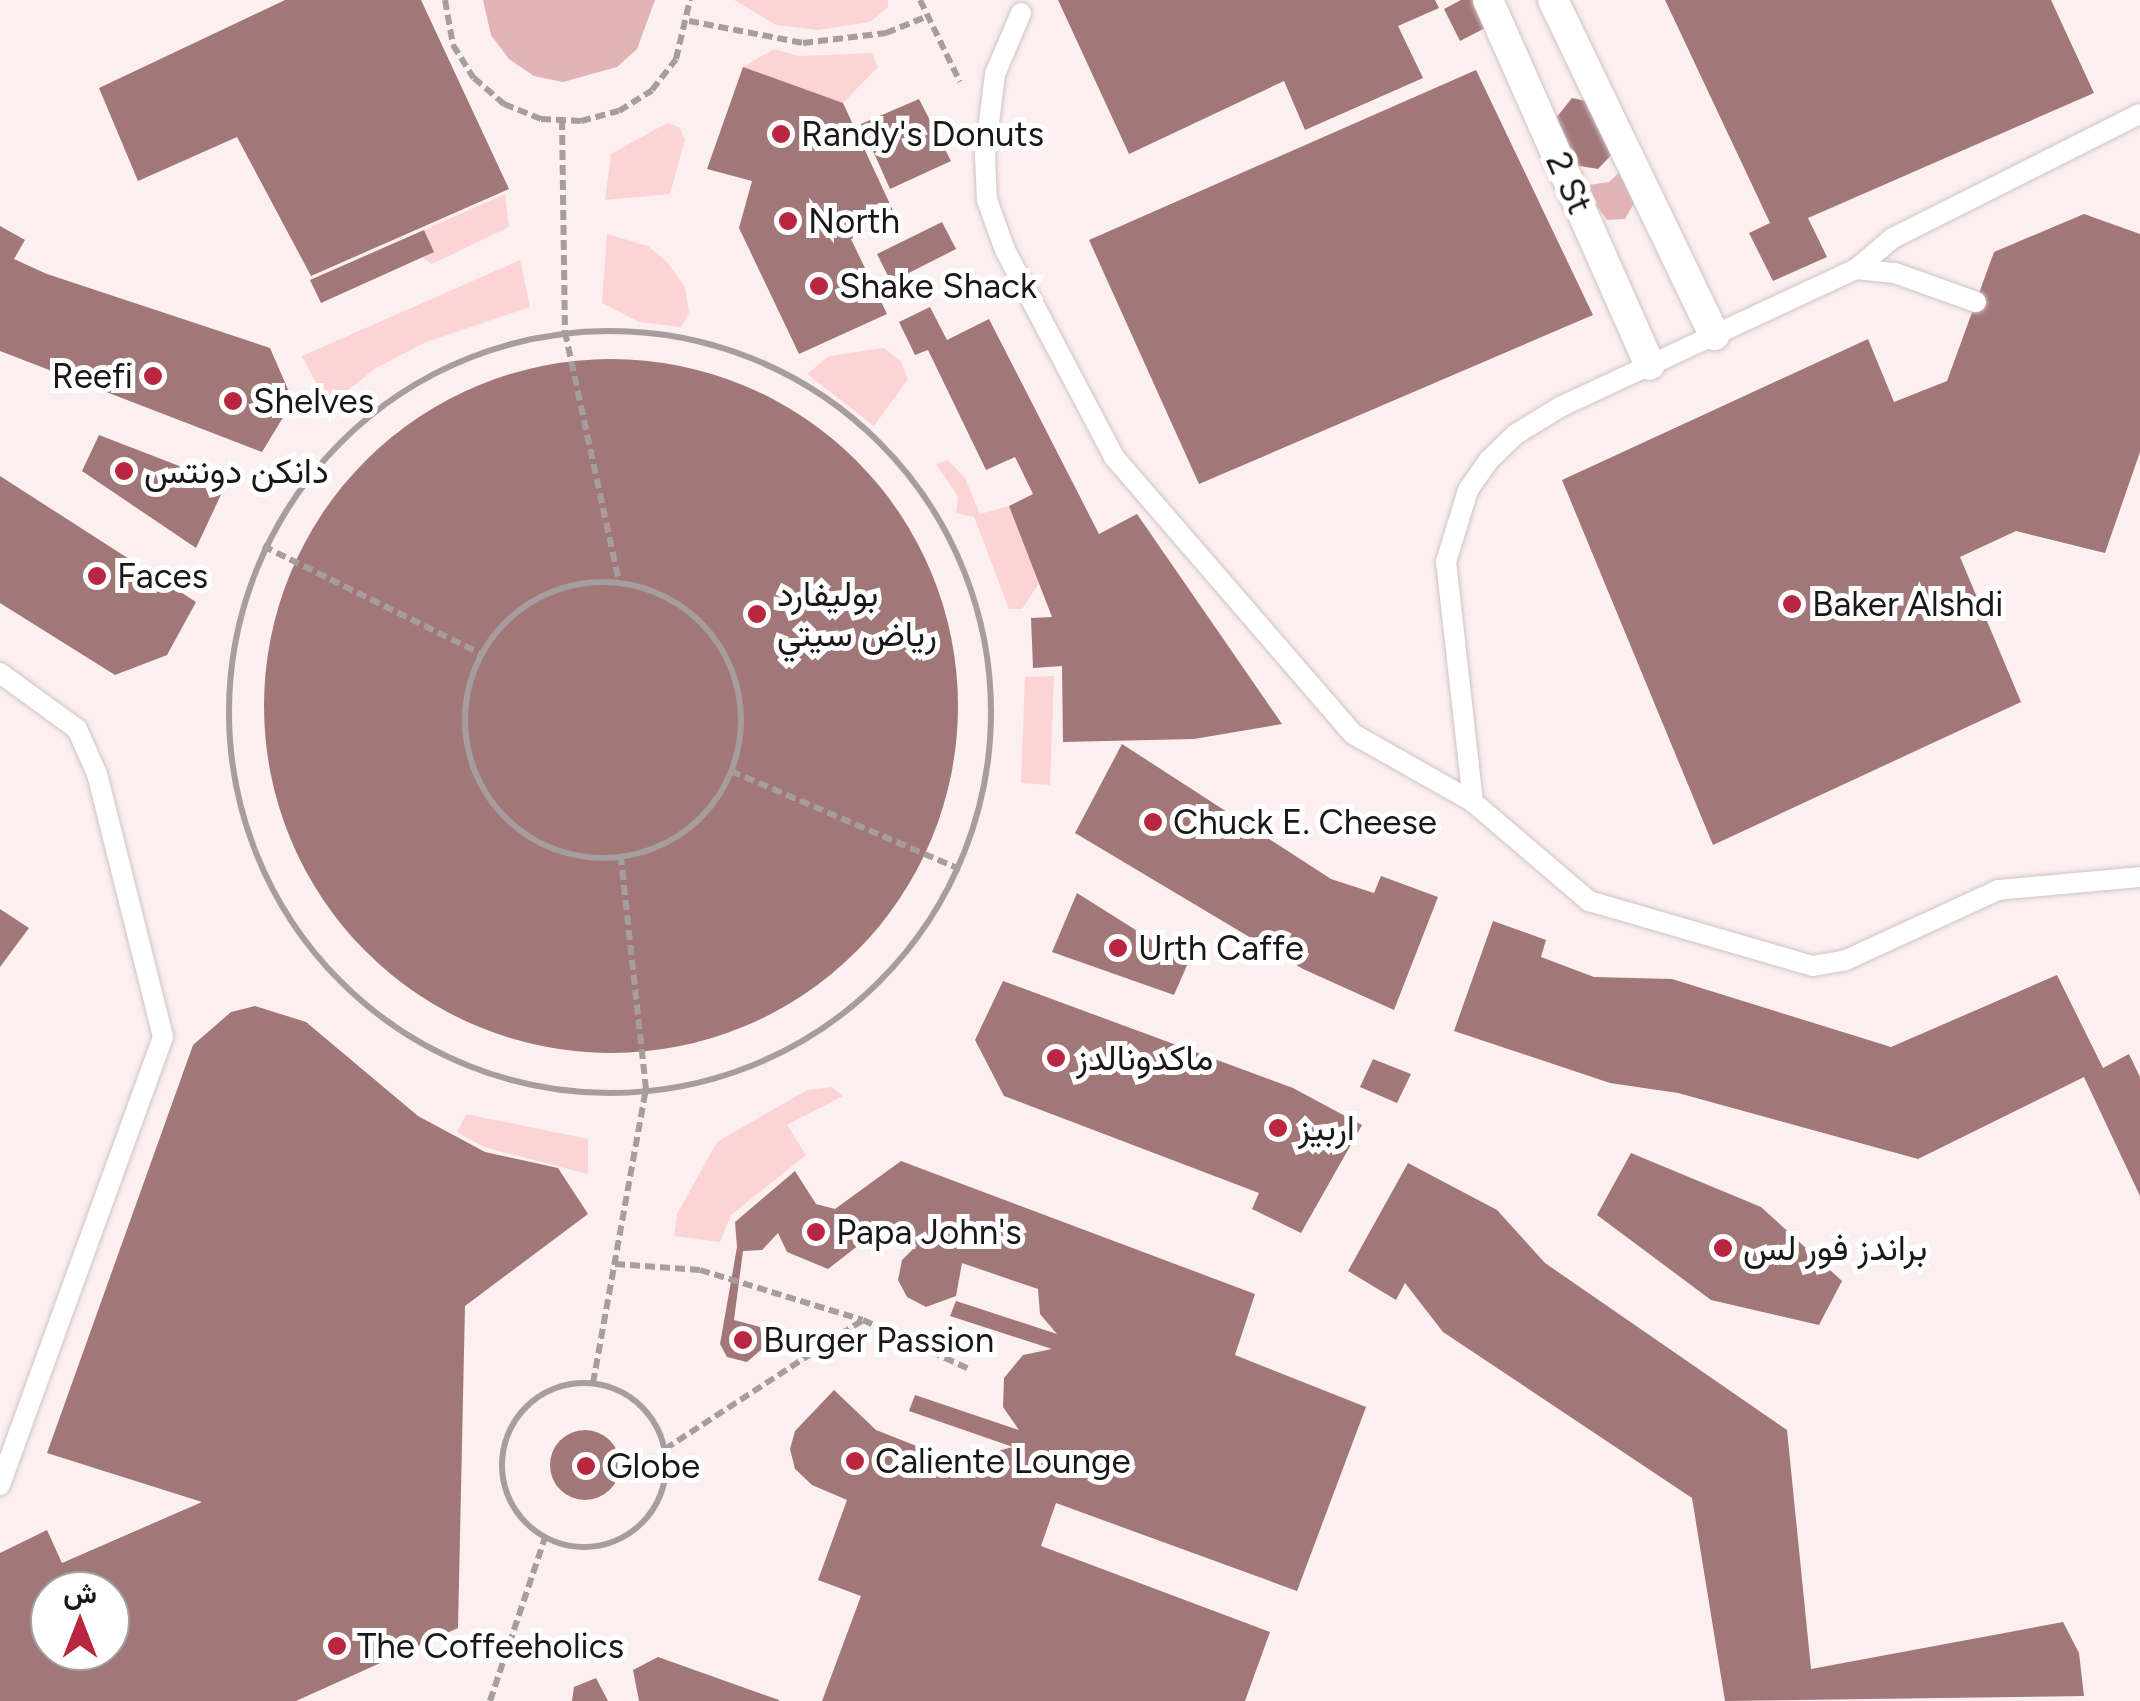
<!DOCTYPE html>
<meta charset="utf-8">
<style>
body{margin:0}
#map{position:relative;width:2140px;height:1701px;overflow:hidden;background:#fceff0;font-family:Figtree,Vazirmatn,sans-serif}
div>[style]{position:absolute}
.green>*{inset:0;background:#fdd4d5}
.water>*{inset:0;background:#e1b3b4}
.round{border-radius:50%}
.building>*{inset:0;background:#a27778}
.path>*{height:6px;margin-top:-3px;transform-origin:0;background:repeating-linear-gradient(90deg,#a79d9e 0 10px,transparent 0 15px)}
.path>.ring{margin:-3px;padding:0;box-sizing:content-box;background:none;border:6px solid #a79d9e;border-radius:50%}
.roads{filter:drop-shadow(0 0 2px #cfc3c3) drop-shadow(0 0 2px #cfc3c3)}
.service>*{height:20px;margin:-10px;padding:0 10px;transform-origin:10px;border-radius:10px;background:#fff}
.pedestrian>*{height:30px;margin:-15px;padding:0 15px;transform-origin:15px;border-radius:15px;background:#fff}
.dots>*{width:28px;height:28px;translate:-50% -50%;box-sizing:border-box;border:5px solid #fff;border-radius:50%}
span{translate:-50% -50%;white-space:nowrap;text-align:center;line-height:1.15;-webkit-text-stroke:10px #fff;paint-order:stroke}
.poi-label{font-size:35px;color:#1c1717}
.left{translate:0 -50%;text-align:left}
.right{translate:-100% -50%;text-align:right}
.street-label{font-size:35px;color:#1c1717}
.north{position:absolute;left:30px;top:1571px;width:100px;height:100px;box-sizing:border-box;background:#fff;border:2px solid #a4a2a2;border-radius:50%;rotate:0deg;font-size:28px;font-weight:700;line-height:40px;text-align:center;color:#1c1717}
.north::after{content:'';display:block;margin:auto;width:35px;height:45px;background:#b82640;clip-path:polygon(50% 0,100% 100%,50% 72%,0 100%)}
</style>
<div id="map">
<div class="green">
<i style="clip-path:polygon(734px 0,888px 0,888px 7px,870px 22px,818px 30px,776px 25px)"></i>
<i style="clip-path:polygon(774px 49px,799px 56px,872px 53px,878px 67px,843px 103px,743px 67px)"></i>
<i style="clip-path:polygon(667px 123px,679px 127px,685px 140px,670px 194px,605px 200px,611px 154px)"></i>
<i style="clip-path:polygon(505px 194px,509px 227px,432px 264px,422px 257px,434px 252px,424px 230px)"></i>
<i style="clip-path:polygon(607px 234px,648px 246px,667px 262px,685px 287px,689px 313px,681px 327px,639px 322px,602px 303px)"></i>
<i style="clip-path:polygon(520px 260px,530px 307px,426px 342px,376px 368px,328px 406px,302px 356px)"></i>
<i style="clip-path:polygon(884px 348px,901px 361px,908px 379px,874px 426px,807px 374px,829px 356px)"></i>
<i style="clip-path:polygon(948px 460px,965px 478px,980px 514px,1009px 506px,1042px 579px,1022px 609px,1009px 609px,974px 517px,956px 513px,958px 496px,936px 464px)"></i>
<i style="clip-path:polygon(1054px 676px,1050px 785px,1021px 783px,1025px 677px)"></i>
<i style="clip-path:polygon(832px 1087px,843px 1096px,787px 1125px,806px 1155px,731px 1215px,720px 1242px,674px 1236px,677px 1214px,717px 1142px,807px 1090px)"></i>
<i style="clip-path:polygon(466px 1114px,588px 1139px,588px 1174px,484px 1147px,457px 1132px)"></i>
</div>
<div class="water">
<i style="clip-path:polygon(483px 0,655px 0,637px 49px,617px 67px,563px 82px,534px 76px,509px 59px,491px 35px)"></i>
<i style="clip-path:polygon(1623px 169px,1634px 203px,1625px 219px,1607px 220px,1582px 186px,1609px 182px)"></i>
<i class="round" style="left:507px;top:622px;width:194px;height:194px"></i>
</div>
<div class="building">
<i style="clip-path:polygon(285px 0,421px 0,509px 189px,311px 276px,237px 137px,138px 181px,99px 88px)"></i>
<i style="clip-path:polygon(1058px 0,1435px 0,1439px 8px,1398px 26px,1423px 78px,1305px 130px,1284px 81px,1129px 154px)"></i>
<i style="clip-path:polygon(1461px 0,1480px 0,1491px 25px,1460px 41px,1444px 9px)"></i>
<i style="clip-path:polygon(1665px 0,2051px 0,2094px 93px,1808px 218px,1827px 257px,1773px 281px,1749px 233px,1770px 223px)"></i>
<i style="clip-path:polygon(743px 67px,843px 103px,896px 217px,851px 239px,887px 314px,799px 354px,739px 228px,752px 181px,707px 169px)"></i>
<i style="clip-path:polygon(1476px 70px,1593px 315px,1199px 484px,1089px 240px)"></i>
<i style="clip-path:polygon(1572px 98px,1591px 102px,1614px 152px,1598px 169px,1574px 165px,1556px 118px)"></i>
<i style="clip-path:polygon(919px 99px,951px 161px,890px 189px,861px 124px)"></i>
<i style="clip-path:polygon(2084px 214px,2140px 234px,2140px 452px,2105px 553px,2016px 531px,1960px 557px,2021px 702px,1713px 845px,1562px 480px,1868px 339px,1894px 402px,1947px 381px,1994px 252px)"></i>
<i style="clip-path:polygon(942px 222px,956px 249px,891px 282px,877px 254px)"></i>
<i style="clip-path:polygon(0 226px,25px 240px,14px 259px,47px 274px,270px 348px,293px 401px,262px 452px,0 351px)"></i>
<i style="clip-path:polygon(424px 230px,434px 252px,321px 303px,310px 280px)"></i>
<i style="clip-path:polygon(930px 307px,947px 340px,989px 319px,1099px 534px,1137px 514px,1282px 724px,1194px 739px,1063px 742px,1062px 666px,1033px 668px,1031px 618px,1052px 617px,1009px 506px,1033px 494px,1015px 457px,986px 470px,928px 350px,915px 355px,899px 322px)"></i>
<i class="round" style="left:264px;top:359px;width:694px;height:694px"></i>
<i style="clip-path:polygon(99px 435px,226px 484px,196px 548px,82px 471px)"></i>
<i style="clip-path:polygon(0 476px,196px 602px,167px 655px,115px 675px,0 603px)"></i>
<i style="clip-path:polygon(1122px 744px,1331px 879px,1374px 893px,1381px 876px,1438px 897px,1394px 1010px,1303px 969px,1075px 833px)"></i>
<i style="clip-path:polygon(1077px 893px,1188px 963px,1174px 995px,1052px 952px)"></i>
<i style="clip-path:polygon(0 909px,29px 928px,0 967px)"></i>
<i style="clip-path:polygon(1493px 921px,1546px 940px,1541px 957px,1594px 977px,1672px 979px,1891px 1047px,2057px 975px,2103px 1068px,2129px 1054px,2140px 1077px,2140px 1196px,2084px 1077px,1918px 1159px,1678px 1093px,1610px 1083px,1454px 1031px)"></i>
<i style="clip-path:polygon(1003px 981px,1293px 1088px,1362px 1125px,1301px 1233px,1252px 1209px,1259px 1193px,1004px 1096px,975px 1040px)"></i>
<i style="clip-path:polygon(evenodd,255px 1006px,306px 1022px,418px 1116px,485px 1152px,558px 1168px,588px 1214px,465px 1306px,458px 1628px,296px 1701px,0 1701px,0 1553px,47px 1530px,62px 1563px,202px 1502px,47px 1453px,193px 1045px,231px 1012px,255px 1006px,50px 1591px,110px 1591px,110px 1651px,50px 1651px,50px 1591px)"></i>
<i style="clip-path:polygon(1373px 1059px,1411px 1074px,1397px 1103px,1360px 1087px)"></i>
<i style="clip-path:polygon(1631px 1153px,1761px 1207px,1842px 1281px,1819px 1325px,1711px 1300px,1597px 1215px)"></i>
<i style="clip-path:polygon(901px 1161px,1255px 1294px,1235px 1355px,1366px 1407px,1297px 1591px,1056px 1503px,1041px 1546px,1270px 1632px,1245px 1701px,822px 1701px,861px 1596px,818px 1580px,847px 1500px,812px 1485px,795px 1469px,790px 1449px,795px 1431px,834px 1390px,876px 1430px,975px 1469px,986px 1454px,1013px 1447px,909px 1411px,915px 1395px,1019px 1430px,1003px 1407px,1004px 1378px,1023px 1355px,1052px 1349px,950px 1316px,956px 1301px,1057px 1334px,1040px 1314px,1038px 1289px,962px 1263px,956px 1296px,926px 1307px,907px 1297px,898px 1280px,902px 1260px,917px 1245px,877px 1231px,828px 1269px,787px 1252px,778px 1233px,762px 1250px,743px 1251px,734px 1320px,760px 1327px,763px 1348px,747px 1362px,727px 1357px,720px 1344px,737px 1247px,735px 1222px,795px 1171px,816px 1204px,835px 1209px)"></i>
<i style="clip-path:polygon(1408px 1163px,1497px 1210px,1545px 1263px,1787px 1430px,1811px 1669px,2063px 1622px,2079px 1653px,2084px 1696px,1725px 1701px,1692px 1498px,1443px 1332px,1405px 1283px,1396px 1300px,1348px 1271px)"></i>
<i class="round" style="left:550px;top:1430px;width:70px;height:70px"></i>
<i style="clip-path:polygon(658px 1657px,779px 1700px,779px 1701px,639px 1701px,633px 1670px)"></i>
<i style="clip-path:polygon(596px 1678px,608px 1701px,572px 1701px,574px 1687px)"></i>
</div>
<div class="path">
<i style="left:445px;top:0;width:46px;rotate:79.9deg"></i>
<i style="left:453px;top:45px;width:39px;rotate:58deg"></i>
<i style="left:474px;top:78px;width:40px;rotate:41deg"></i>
<i style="left:504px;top:104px;width:40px;rotate:22deg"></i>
<i style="left:541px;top:119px;width:40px;rotate:2.9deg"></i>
<i style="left:581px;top:121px;width:39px;rotate:-15deg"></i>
<i style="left:619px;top:111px;width:39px;rotate:-32deg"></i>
<i style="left:652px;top:90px;width:39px;rotate:-52deg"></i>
<i style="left:676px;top:59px;width:61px;rotate:-76.7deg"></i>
<i style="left:920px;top:0;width:91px;rotate:64deg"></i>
<i style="left:689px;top:21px;width:116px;rotate:10.9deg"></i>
<i style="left:803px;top:43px;width:84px;rotate:-6.9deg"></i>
<i style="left:886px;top:33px;width:45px;rotate:-22deg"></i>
<i style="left:562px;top:120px;width:212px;rotate:89.2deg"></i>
<i style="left:565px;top:332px;width:256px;rotate:77.8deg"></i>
<i class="ring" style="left:229px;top:331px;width:756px;height:756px"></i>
<i style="left:263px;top:546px;width:244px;rotate:26.3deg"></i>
<i class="ring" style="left:465px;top:582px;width:270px;height:270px"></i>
<i style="left:731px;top:771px;width:246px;rotate:23.2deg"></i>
<i style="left:615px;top:1264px;width:85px;rotate:4deg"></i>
<i style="left:700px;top:1270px;width:170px;rotate:17.1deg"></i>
<i style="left:863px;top:1320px;width:115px;rotate:24.8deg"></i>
<i class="ring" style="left:502px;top:1383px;width:158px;height:158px"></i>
<i style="left:593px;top:1383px;width:299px;rotate:-79.8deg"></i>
<i style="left:646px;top:1089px;width:233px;rotate:-96.2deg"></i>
<i style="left:665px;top:1449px;width:236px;rotate:-33.1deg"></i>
<i style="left:490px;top:1701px;width:172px;rotate:-71.4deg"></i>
</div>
<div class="roads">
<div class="service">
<i style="left:1021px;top:13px;width:66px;rotate:113.1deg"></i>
<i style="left:995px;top:74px;width:82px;rotate:97deg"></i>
<i style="left:985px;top:155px;width:45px;rotate:87.5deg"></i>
<i style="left:987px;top:200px;width:53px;rotate:70.2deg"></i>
<i style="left:1005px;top:250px;width:234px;rotate:62.2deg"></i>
<i style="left:1114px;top:457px;width:366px;rotate:49.2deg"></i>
<i style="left:1353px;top:734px;width:138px;rotate:29.5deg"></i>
<i style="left:1473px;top:802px;width:153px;rotate:40.5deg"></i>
<i style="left:1589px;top:901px;width:233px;rotate:16.2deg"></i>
<i style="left:1813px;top:966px;width:34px;rotate:-10deg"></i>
<i style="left:1846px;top:960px;width:167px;rotate:-24.7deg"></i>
<i style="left:1998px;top:890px;width:143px;rotate:-5.2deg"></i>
<i style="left:1856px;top:269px;width:48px;rotate:-40deg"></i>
<i style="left:1893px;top:238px;width:276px;rotate:-26.7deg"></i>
<i style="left:0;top:673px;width:95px;rotate:36deg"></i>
<i style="left:77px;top:729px;width:49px;rotate:66deg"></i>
<i style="left:97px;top:774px;width:271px;rotate:75.9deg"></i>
<i style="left:163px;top:1037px;width:477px;rotate:110deg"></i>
<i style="left:1473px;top:802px;width:242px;rotate:-96.4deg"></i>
<i style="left:1446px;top:562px;width:75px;rotate:-73deg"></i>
<i style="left:1468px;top:490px;width:37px;rotate:-55deg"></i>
<i style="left:1489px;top:460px;width:37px;rotate:-44deg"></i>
<i style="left:1516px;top:434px;width:52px;rotate:-31.5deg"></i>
<i style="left:1560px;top:407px;width:327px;rotate:-25deg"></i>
<i style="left:1856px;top:269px;width:39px;rotate:6deg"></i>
<i style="left:1895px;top:273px;width:86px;rotate:19.7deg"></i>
</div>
<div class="pedestrian">
<i style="left:1488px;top:0;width:399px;rotate:66.1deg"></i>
<i style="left:1553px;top:0;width:372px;rotate:64.3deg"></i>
</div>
</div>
<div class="dots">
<i style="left:781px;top:134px;background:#b82640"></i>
<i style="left:788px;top:221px;background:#b82640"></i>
<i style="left:819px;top:286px;background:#b82640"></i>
<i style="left:153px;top:376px;background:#b82640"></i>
<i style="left:233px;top:401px;background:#b82640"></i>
<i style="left:124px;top:471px;background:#b82640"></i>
<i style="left:97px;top:576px;background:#b82640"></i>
<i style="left:1792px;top:604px;background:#b82640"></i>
<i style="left:757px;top:614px;background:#b82640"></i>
<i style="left:1153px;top:822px;background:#b82640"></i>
<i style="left:1118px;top:948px;background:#b82640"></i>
<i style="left:1056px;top:1058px;background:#b82640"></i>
<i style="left:1278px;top:1128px;background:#b82640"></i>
<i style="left:816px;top:1232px;background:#b82640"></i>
<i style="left:1723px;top:1248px;background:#b82640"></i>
<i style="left:743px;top:1340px;background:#b82640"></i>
<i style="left:855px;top:1461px;background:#b82640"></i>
<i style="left:586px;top:1466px;background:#b82640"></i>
<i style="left:337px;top:1646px;background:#b82640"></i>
</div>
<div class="poi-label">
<span class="left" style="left:801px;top:134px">Randy's Donuts</span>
<span class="left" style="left:808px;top:221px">North</span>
<span class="left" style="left:839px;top:286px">Shake Shack</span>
<span class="right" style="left:133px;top:376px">Reefi</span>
<span class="left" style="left:253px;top:401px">Shelves</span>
<span class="left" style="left:144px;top:471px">دانكن دونتس</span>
<span class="left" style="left:117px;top:576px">Faces</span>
<span class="left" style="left:777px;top:614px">بوليفارد<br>رياض سيتي</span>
<span class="left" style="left:1812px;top:604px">Baker Alshdi</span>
<span class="left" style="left:1173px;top:822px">Chuck E. Cheese</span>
<span class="left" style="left:1138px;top:948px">Urth Caffe</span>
<span class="left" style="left:1076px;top:1058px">ماكدونالدز</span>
<span class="left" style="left:1298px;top:1128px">اربيز</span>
<span class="left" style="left:836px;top:1232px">Papa John's</span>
<span class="left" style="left:1743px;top:1248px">براندز فور لس</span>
<span class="left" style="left:763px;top:1340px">Burger Passion</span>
<span class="left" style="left:875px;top:1461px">Caliente Lounge</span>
<span class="left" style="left:606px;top:1466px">Globe</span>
<span class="left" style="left:357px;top:1646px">The Coffeeholics</span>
</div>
<div class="street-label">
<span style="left:1569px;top:183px;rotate:66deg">2 St</span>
</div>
<div class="north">ش</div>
</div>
